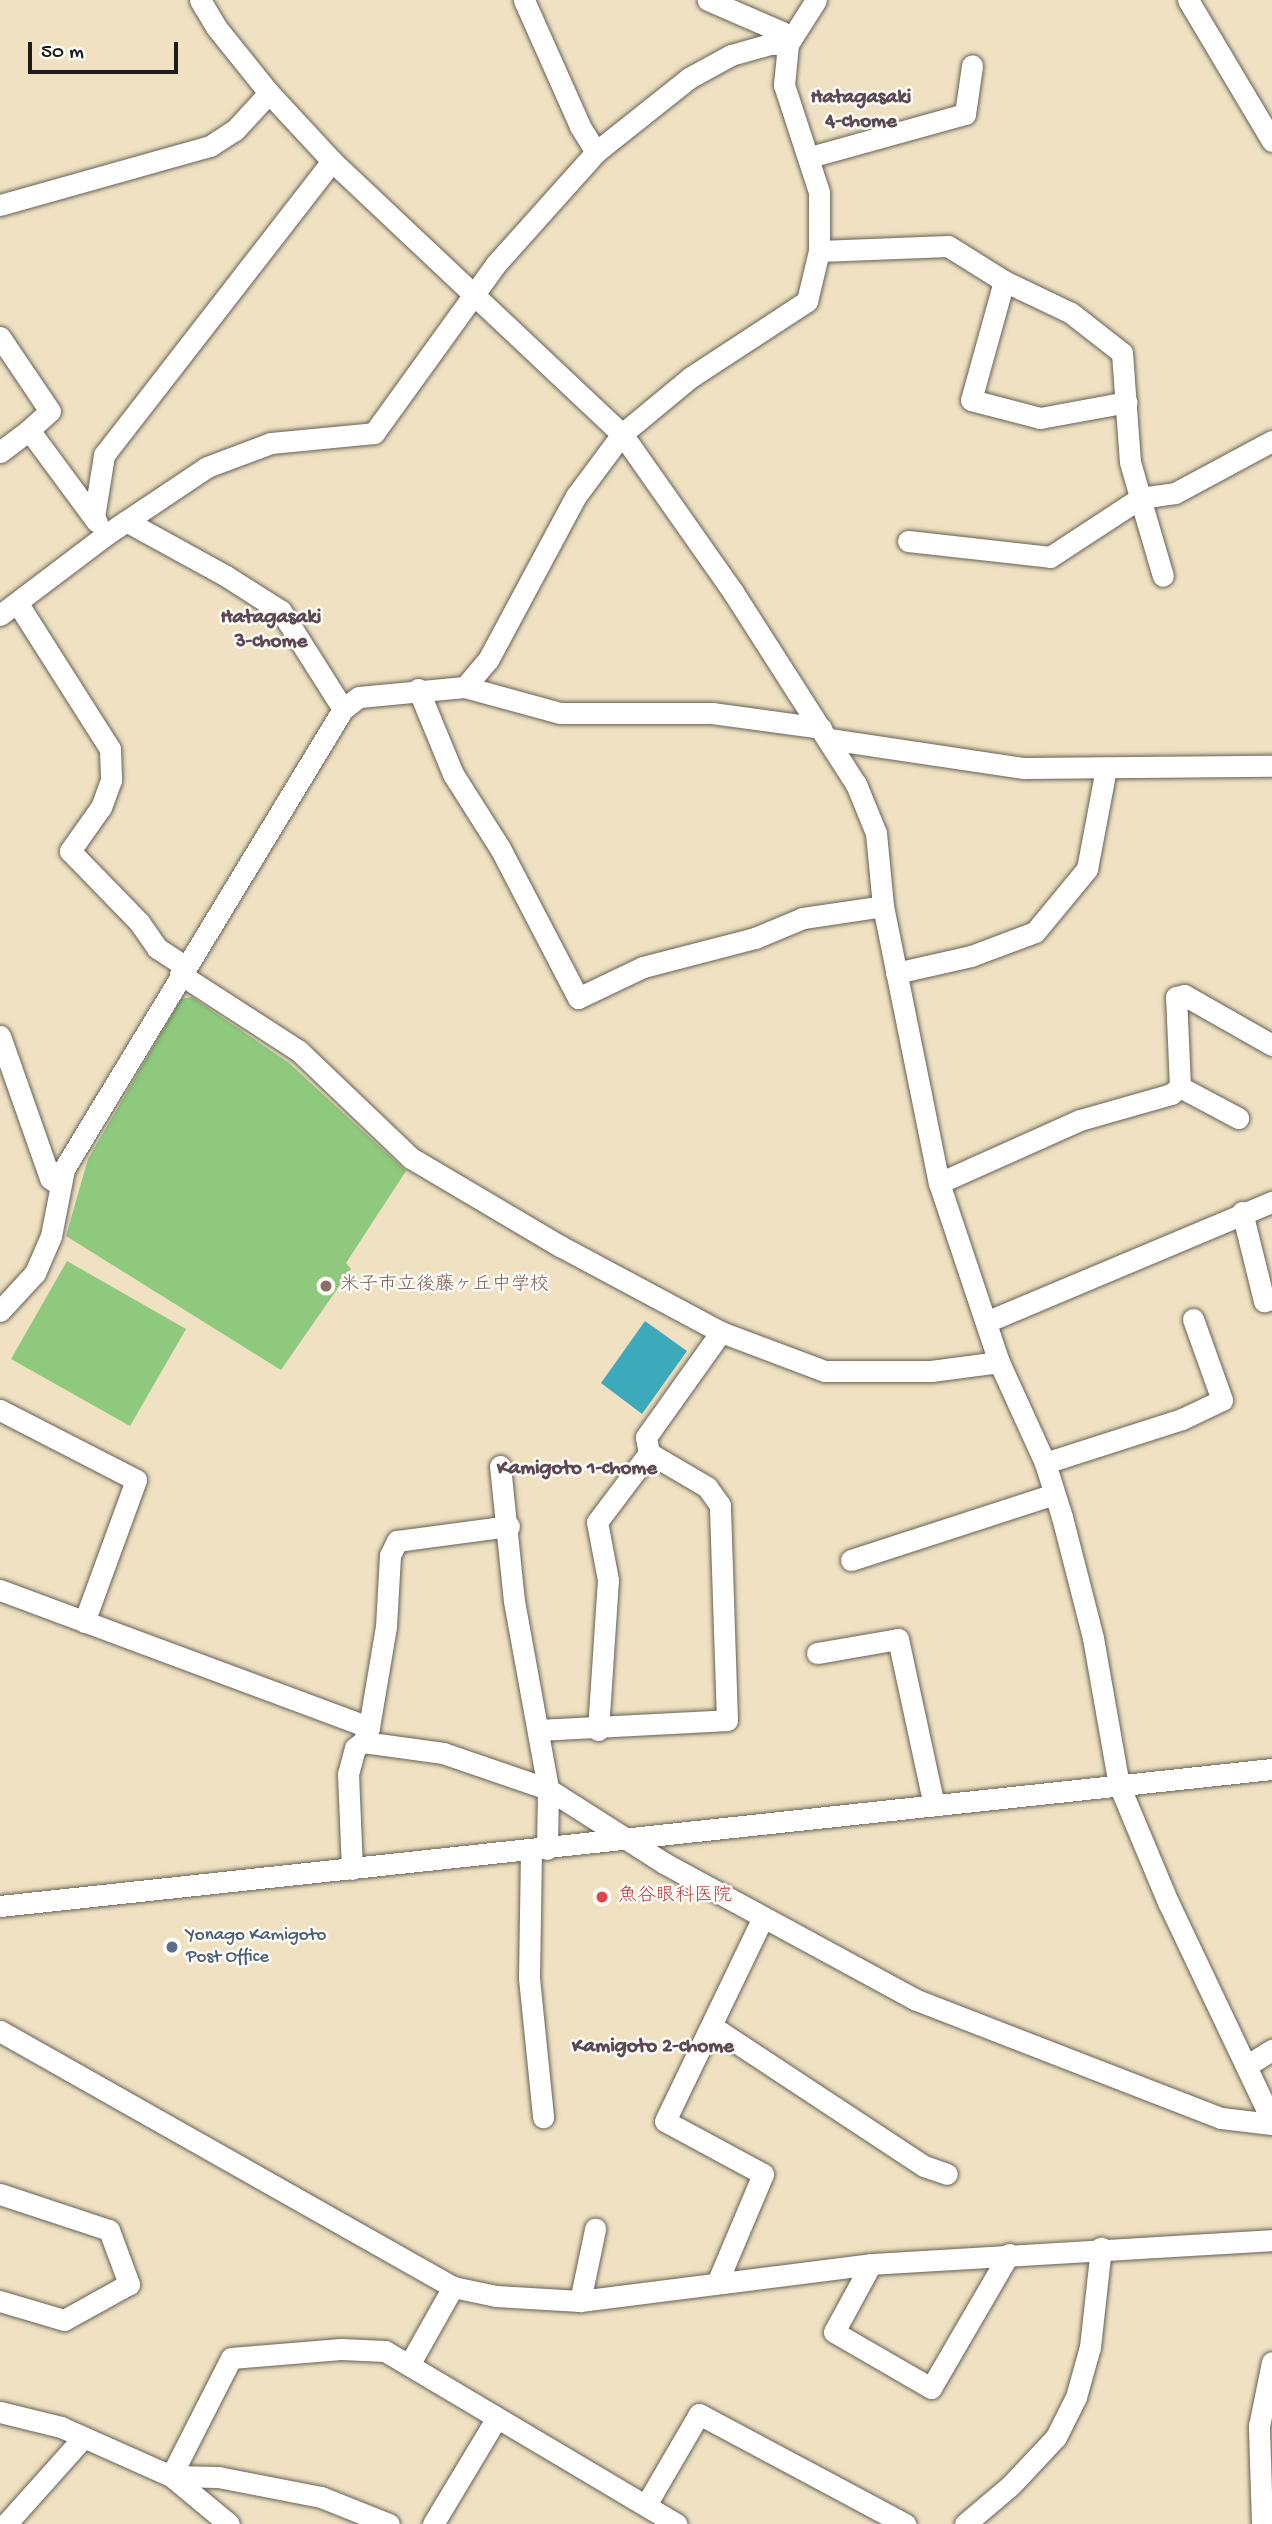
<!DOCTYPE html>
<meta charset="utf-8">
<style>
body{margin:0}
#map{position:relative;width:1272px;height:2524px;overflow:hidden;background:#efe1c2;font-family:"Gochi Hand","Klee One",sans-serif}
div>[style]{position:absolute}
.green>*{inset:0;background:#8ec97e}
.water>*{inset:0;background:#3daabc}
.roads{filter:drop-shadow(0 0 2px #666156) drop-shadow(0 0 2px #666156)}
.street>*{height:21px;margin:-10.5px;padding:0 10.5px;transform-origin:10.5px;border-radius:10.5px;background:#fff}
.dots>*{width:19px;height:19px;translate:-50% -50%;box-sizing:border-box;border:4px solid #fdfcf7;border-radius:50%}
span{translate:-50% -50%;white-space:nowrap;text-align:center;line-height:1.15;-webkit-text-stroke:5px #fdfcf7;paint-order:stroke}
.education-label{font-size:19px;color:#785e54}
.left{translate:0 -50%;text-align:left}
.health-label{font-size:19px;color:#be3a42}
.service-label{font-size:19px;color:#4e5e75}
.neighbourhood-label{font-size:21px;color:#5d4954;font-weight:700}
.scale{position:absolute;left:28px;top:42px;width:150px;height:32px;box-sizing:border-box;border:4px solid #1c1c1c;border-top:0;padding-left:9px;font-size:21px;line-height:24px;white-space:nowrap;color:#1c1c1c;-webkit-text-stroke:5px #fdfcf7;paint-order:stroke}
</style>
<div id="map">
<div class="green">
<i style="clip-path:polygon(192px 997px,289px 1063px,406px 1171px,346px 1263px,351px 1269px,281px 1370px,66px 1236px,88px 1159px,181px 999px)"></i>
<i style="clip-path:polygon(67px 1261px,186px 1329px,130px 1426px,11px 1359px)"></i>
</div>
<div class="water">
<i style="clip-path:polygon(645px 1321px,687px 1351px,642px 1414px,601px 1383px)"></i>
</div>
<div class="roads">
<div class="street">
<i style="left:200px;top:0;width:31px;rotate:59deg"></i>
<i style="left:216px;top:27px;width:85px;rotate:51.2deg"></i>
<i style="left:269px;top:93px;width:93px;rotate:47.2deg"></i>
<i style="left:332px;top:161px;width:398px;rotate:43.3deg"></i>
<i style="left:622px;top:434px;width:193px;rotate:54.9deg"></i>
<i style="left:733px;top:592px;width:228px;rotate:57.4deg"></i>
<i style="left:856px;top:784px;width:53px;rotate:67.8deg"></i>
<i style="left:876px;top:833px;width:73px;rotate:84.5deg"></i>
<i style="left:883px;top:906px;width:283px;rotate:78.6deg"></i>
<i style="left:939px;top:1183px;width:189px;rotate:71.5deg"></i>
<i style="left:999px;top:1362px;width:111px;rotate:65.5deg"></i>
<i style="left:1045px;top:1463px;width:57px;rotate:72.5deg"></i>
<i style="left:1062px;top:1517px;width:125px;rotate:75.6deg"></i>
<i style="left:1093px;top:1638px;width:149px;rotate:80deg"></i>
<i style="left:1119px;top:1785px;width:127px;rotate:67.3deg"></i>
<i style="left:1168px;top:1902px;width:242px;rotate:64.6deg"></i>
<i style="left:1188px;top:0;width:164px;rotate:59.2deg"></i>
<i style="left:596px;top:152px;width:119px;rotate:-38.5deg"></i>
<i style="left:689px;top:78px;width:48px;rotate:-28.7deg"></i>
<i style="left:731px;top:55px;width:41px;rotate:-15.8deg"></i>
<i style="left:770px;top:44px;width:18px"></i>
<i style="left:788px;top:44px;width:13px;rotate:-117deg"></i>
<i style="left:782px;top:32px;width:81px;rotate:-156.6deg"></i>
<i style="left:810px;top:157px;width:161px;rotate:-15.5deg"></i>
<i style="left:965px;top:114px;width:49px;rotate:-81.7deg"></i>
<i style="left:0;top:205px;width:218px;rotate:-15.7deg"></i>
<i style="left:210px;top:146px;width:30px;rotate:-33deg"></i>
<i style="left:235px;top:130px;width:50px;rotate:-47.4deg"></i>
<i style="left:819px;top:251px;width:129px;rotate:-2.2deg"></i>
<i style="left:948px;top:246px;width:66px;rotate:32deg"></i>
<i style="left:1004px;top:281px;width:74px;rotate:25.5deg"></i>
<i style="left:1071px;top:313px;width:65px;rotate:38.1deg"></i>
<i style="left:1122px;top:353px;width:109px;rotate:85.8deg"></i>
<i style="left:1130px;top:462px;width:37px;rotate:74deg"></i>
<i style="left:1140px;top:498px;width:35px;rotate:-8deg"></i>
<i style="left:1175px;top:493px;width:110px;rotate:-28.2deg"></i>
<i style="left:1004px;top:281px;width:123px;rotate:105.5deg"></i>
<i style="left:971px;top:400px;width:71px;rotate:14.6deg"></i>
<i style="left:1040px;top:418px;width:88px;rotate:-10.4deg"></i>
<i style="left:0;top:337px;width:89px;rotate:56deg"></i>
<i style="left:50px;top:411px;width:28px;rotate:138deg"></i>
<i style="left:29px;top:430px;width:114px;rotate:53.5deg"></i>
<i style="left:0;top:452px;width:36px;rotate:-37deg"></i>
<i style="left:94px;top:517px;width:63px;rotate:-80.8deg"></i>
<i style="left:104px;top:455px;width:372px;rotate:-52.2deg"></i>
<i style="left:126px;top:521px;width:114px;rotate:28.8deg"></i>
<i style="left:226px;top:576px;width:65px;rotate:32.5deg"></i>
<i style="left:281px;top:611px;width:116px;rotate:57.7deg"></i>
<i style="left:908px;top:541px;width:143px;rotate:6.4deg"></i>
<i style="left:1050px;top:557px;width:108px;rotate:-33.2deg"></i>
<i style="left:1140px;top:498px;width:81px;rotate:73.6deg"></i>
<i style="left:18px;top:604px;width:172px;rotate:57.6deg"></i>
<i style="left:110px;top:749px;width:31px;rotate:88deg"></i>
<i style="left:111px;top:780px;width:29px;rotate:110deg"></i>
<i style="left:101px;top:807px;width:54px;rotate:125.2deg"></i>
<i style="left:70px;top:851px;width:99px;rotate:45.8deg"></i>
<i style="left:139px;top:922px;width:32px;rotate:55deg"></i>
<i style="left:157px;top:948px;width:33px;rotate:33deg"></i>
<i style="left:0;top:615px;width:134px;rotate:-37.1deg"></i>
<i style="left:107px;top:534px;width:120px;rotate:-33.8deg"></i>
<i style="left:207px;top:467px;width:68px;rotate:-20.6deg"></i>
<i style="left:271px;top:443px;width:103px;rotate:-5.5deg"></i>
<i style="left:374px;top:433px;width:207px;rotate:-54.2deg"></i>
<i style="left:495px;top:265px;width:152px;rotate:-48.2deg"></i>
<i style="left:596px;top:152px;width:31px;rotate:-122deg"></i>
<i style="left:580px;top:126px;width:138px;rotate:-114deg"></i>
<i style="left:465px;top:687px;width:98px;rotate:15.3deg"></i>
<i style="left:560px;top:713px;width:152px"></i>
<i style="left:712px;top:713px;width:110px;rotate:7.8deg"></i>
<i style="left:418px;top:689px;width:92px;rotate:67.6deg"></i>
<i style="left:453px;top:774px;width:88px;rotate:57.6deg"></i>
<i style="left:500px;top:848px;width:169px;rotate:62.5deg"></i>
<i style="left:578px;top:998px;width:72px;rotate:-25.5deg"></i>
<i style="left:643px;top:967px;width:116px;rotate:-14.5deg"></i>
<i style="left:755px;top:938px;width:52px;rotate:-22.6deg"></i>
<i style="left:803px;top:918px;width:81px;rotate:-8.5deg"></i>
<i style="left:829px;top:739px;width:197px;rotate:8.5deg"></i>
<i style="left:1024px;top:768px;width:248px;rotate:-0.5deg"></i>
<i style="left:896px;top:973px;width:77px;rotate:-12.8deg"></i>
<i style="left:971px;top:956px;width:68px;rotate:-20.6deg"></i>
<i style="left:1035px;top:932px;width:82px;rotate:-50.5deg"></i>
<i style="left:1087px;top:869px;width:103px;rotate:-79.3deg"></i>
<i style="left:180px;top:974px;width:142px;rotate:32.9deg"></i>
<i style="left:299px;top:1051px;width:155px;rotate:43.7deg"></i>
<i style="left:411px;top:1158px;width:173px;rotate:30.6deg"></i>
<i style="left:560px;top:1246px;width:183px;rotate:28.1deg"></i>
<i style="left:721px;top:1332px;width:111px;rotate:20.6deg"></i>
<i style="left:825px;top:1371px;width:106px"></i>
<i style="left:931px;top:1371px;width:69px;rotate:-7.5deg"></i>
<i style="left:0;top:1036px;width:151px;rotate:70.6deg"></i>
<i style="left:50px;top:1178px;width:11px;rotate:38deg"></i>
<i style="left:1180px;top:1087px;width:90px;rotate:-92.5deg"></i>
<i style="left:1176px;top:997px;width:8px;rotate:-14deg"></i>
<i style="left:1184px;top:995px;width:101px;rotate:29.6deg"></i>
<i style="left:939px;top:1183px;width:154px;rotate:-24.1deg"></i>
<i style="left:1080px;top:1120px;width:95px;rotate:-15.9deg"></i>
<i style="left:1171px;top:1094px;width:11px;rotate:-38deg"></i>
<i style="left:1180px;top:1087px;width:66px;rotate:28.1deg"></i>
<i style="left:1242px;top:1212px;width:92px;rotate:76.1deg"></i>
<i style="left:1264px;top:1301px;width:8px;rotate:-14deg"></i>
<i style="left:0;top:1311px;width:52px;rotate:-47.4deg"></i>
<i style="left:35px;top:1273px;width:40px;rotate:-66.6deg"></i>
<i style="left:51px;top:1236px;width:68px;rotate:-79deg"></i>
<i style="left:64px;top:1169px;width:538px;rotate:-58.76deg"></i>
<i style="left:343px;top:709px;width:20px;rotate:-37deg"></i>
<i style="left:359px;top:697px;width:106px;rotate:-5.4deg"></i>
<i style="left:465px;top:687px;width:35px;rotate:-50deg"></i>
<i style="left:488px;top:660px;width:186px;rotate:-61.8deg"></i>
<i style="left:576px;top:496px;width:77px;rotate:-53.4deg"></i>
<i style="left:622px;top:434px;width:89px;rotate:-39.6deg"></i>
<i style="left:691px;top:377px;width:139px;rotate:-33.2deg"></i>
<i style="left:807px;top:301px;width:51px;rotate:-76.5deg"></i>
<i style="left:819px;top:251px;width:59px;rotate:-90deg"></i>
<i style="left:819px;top:192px;width:113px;rotate:-108.1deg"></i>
<i style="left:784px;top:85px;width:41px;rotate:-84.4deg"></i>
<i style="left:788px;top:44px;width:52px;rotate:-57.5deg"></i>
<i style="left:986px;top:1322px;width:310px;rotate:-22.8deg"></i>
<i style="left:0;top:1410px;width:153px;rotate:27.2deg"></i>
<i style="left:136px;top:1480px;width:151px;rotate:110.1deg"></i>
<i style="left:1045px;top:1463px;width:144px;rotate:-17.8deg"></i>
<i style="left:1182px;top:1419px;width:44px;rotate:-25.4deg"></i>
<i style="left:1222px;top:1400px;width:86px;rotate:-109.7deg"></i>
<i style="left:500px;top:1466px;width:136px;rotate:84.1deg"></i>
<i style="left:514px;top:1601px;width:191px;rotate:79.7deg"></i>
<i style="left:548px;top:1789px;width:60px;rotate:91deg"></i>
<i style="left:851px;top:1560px;width:213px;rotate:-18deg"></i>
<i style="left:0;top:1590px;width:394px;rotate:20.4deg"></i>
<i style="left:369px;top:1727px;width:16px;rotate:112deg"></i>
<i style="left:363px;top:1742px;width:81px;rotate:7.8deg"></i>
<i style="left:443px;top:1753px;width:111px;rotate:18.9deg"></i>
<i style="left:548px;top:1789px;width:138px;rotate:32.5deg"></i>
<i style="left:664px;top:1863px;width:285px;rotate:28.5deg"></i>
<i style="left:914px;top:1999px;width:329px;rotate:21.2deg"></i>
<i style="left:1221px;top:2118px;width:51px;rotate:6.7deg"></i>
<i style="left:817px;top:1653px;width:82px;rotate:-9.8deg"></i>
<i style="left:898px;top:1639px;width:170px;rotate:77.8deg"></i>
<i style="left:369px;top:1727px;width:101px;rotate:-80.4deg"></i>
<i style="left:386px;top:1627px;width:72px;rotate:-86.8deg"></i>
<i style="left:390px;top:1555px;width:16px;rotate:-63deg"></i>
<i style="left:397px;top:1541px;width:113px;rotate:-7.6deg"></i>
<i style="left:539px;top:1730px;width:188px;rotate:-3deg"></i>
<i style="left:727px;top:1720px;width:215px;rotate:-91.9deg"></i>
<i style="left:720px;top:1505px;width:22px;rotate:-126deg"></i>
<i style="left:707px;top:1487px;width:67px;rotate:-149.6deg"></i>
<i style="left:598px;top:1730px;width:150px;rotate:-86.2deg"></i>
<i style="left:608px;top:1580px;width:59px;rotate:-100.7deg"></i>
<i style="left:597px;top:1522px;width:86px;rotate:-53deg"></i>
<i style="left:649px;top:1453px;width:16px;rotate:-101deg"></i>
<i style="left:646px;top:1437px;width:129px;rotate:-54.5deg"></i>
<i style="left:531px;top:1851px;width:127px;rotate:90.9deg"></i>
<i style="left:529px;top:1978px;width:140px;rotate:84.2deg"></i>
<i style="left:352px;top:1869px;width:95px;rotate:-92.4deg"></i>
<i style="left:348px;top:1774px;width:27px;rotate:-75deg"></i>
<i style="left:355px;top:1748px;width:10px;rotate:-37deg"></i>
<i style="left:0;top:1906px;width:1279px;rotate:-6.15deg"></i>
<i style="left:713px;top:2027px;width:253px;rotate:33.4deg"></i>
<i style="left:924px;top:2166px;width:24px;rotate:19deg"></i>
<i style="left:0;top:2031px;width:520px;rotate:29.47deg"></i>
<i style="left:453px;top:2287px;width:44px;rotate:11.8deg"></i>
<i style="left:496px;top:2296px;width:84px;rotate:3.4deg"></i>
<i style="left:580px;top:2301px;width:293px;rotate:-7.2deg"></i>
<i style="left:871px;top:2264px;width:402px;rotate:-3.4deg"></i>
<i style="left:1246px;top:2066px;width:31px;rotate:-32deg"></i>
<i style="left:0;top:2194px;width:115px;rotate:18.3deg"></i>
<i style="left:109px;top:2230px;width:58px;rotate:69.7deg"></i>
<i style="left:129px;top:2284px;width:74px;rotate:151deg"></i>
<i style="left:64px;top:2320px;width:67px;rotate:-163.5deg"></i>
<i style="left:871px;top:2264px;width:77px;rotate:118.6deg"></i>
<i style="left:834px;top:2332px;width:112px;rotate:30deg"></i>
<i style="left:931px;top:2388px;width:155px;rotate:-59.8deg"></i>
<i style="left:717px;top:2283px;width:118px;rotate:-67.1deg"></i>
<i style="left:763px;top:2174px;width:111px;rotate:-151.6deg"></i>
<i style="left:665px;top:2121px;width:226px;rotate:-64.3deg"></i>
<i style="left:580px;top:2301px;width:74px;rotate:-78.2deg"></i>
<i style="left:409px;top:2365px;width:90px;rotate:-60.6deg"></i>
<i style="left:0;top:2412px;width:63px;rotate:13.8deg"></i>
<i style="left:61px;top:2427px;width:120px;rotate:24deg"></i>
<i style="left:171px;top:2476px;width:75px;rotate:39.6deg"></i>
<i style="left:171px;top:2476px;width:132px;rotate:-63deg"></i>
<i style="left:231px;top:2358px;width:110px;rotate:-4.7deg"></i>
<i style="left:341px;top:2349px;width:44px;rotate:2.6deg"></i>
<i style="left:385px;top:2351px;width:339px;rotate:30.7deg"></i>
<i style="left:171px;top:2476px;width:47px;rotate:1.2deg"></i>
<i style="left:218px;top:2477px;width:105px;rotate:11deg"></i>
<i style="left:321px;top:2497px;width:73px;rotate:21.7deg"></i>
<i style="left:646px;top:2505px;width:105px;rotate:-59.8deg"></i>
<i style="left:699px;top:2414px;width:234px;rotate:28.1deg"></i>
<i style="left:6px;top:2524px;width:115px;rotate:-48.2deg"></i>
<i style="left:433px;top:2524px;width:122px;rotate:-59deg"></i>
<i style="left:965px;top:2524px;width:60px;rotate:-40.3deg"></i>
<i style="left:1011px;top:2485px;width:66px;rotate:-46.8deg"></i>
<i style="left:1056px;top:2437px;width:45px;rotate:-63.4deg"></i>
<i style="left:1076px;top:2397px;width:52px;rotate:-74.4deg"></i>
<i style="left:1090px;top:2347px;width:100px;rotate:-83.7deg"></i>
<i style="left:1262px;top:2524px;width:98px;rotate:-91.8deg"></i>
<i style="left:1259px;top:2426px;width:65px;rotate:-78.5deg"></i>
</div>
</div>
<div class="dots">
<i style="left:326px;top:1286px;background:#8d6e63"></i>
<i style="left:602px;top:1897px;background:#e0444e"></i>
<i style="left:172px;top:1947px;background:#5c6f8a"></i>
</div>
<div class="education-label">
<span class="left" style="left:340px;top:1286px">米子市立後藤ヶ丘中学校</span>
</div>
<div class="health-label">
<span class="left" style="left:618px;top:1897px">魚谷眼科医院</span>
</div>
<div class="service-label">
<span class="left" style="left:186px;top:1947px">Yonago Kamigoto<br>Post Office</span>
</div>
<div class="neighbourhood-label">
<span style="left:861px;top:111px">Hatagasaki<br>4-chome</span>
<span style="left:271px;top:631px">Hatagasaki<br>3-chome</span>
<span style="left:577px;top:1470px">Kamigoto 1-chome</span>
<span style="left:653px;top:2048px">Kamigoto 2-chome</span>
</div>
<div class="scale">50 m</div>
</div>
